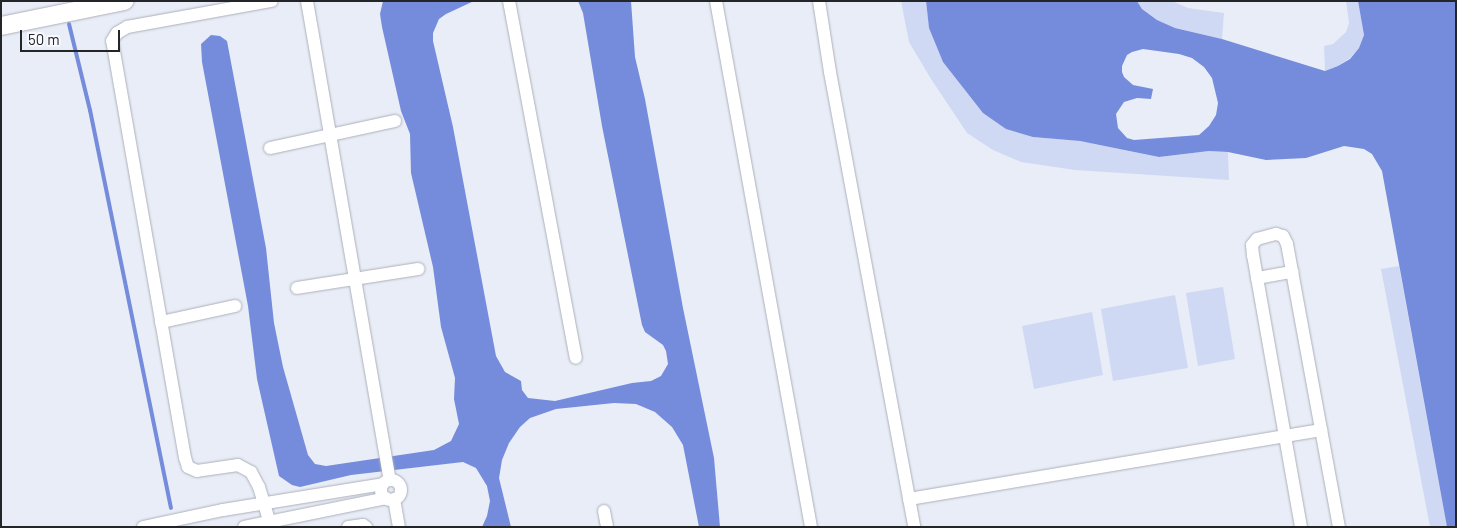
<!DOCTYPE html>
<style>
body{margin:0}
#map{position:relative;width:1457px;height:528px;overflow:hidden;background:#e9edf7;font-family:Barlow,sans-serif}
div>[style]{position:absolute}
.green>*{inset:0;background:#d0d9f4}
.water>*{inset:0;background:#758cdc}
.stream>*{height:4px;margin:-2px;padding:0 2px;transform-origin:2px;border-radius:2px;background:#758cdc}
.roads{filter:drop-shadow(0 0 1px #acb0ba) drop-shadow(0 0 1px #acb0ba)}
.street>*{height:12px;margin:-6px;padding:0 6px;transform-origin:6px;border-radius:6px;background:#fff}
.street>.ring{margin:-6px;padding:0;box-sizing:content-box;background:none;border:12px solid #fff;border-radius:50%}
.secondary>*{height:18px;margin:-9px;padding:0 9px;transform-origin:9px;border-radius:9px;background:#fff}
span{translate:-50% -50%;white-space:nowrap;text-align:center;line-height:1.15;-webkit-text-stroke:5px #f9faff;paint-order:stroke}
.frame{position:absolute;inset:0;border:2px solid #242529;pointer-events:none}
.scale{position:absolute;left:20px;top:30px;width:100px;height:22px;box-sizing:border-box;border:2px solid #242529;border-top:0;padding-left:6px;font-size:15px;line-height:18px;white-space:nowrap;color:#242529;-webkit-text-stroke:4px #f9faff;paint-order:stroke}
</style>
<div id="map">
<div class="green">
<i style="clip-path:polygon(901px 1px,926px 1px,929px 28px,1033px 137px,1080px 141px,1159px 157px,1209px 151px,1228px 152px,1229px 180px,1075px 170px,1021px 162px,993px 150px,967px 133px,931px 79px,909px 42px)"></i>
<i style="clip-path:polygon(1137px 1px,1172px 1px,1188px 8px,1224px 13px,1222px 39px,1175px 28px,1157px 20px,1142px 9px)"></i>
<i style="clip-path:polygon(1346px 1px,1358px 1px,1364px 35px,1359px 48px,1350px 58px,1338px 66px,1325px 71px,1324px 46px,1333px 44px,1346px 32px,1349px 23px)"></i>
<i style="clip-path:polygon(1399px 266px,1447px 527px,1430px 527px,1381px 269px)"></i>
<i style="clip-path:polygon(1223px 287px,1235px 359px,1198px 366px,1186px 293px)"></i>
<i style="clip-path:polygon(1175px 295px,1188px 368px,1113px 381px,1101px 309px)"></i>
<i style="clip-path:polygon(1092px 312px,1103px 375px,1034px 389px,1022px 326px)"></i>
</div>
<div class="water">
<i style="clip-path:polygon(383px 1px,474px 1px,446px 14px,439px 19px,433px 33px,433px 41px,453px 127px,496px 356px,505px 372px,521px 381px,522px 390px,528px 398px,555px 401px,632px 383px,651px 381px,661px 376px,668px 364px,666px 351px,663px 345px,645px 332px,642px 325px,602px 126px,583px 13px,578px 1px,631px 1px,635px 57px,645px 99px,683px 308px,714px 458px,720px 527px,699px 527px,683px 445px,672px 427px,655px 412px,636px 404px,614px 403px,556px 409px,530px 418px,520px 427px,509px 443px,502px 460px,499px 478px,511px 527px,482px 527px,487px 516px,490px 501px,487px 486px,476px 468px,463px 462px,351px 475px,300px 487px,292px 485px,279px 476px,257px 379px,248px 306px,202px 62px,201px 44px,211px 35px,220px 36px,227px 41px,266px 248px,274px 323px,283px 367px,308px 455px,315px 464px,326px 466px,434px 450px,451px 441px,459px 424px,454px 399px,455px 378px,441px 327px,433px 267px,411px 173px,410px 134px,401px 111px,382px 27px,380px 14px)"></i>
<i style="clip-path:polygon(evenodd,926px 1px,1137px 1px,1142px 9px,1157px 20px,1175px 28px,1222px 39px,1325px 71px,1338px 66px,1350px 59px,1359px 48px,1364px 35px,1358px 1px,1456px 1px,1456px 527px,1447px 527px,1382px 171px,1372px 154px,1364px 149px,1344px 146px,1306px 158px,1266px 160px,1228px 152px,1209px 151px,1159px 157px,1080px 141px,1033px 137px,1006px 129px,983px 113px,943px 62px,929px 28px,926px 1px,1143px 49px,1179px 54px,1192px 58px,1204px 67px,1212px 78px,1218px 103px,1216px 115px,1209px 126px,1199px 135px,1134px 140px,1127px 138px,1118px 128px,1116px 114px,1124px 102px,1137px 98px,1151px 99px,1153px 89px,1133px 85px,1124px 77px,1122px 72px,1122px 66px,1127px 55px,1132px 52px,1143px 49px)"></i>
</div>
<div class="stream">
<i style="left:69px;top:24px;width:89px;rotate:76.3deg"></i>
<i style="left:90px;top:110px;width:406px;rotate:78.5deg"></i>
</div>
<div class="roads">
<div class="street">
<i style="left:307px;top:1px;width:486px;rotate:80.2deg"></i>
<i style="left:509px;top:1px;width:363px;rotate:79.4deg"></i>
<i style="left:716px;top:1px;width:535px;rotate:79.76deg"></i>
<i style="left:819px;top:1px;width:72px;rotate:81.2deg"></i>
<i style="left:830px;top:72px;width:463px;rotate:79.5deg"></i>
<i style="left:270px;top:148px;width:128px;rotate:-12.2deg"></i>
<i style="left:1257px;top:278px;width:36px;rotate:-10deg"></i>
<i style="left:297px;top:288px;width:123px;rotate:-8.9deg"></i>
<i style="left:161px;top:322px;width:76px;rotate:-12.2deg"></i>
<i class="ring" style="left:381px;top:480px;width:8px;height:8px"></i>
<i style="left:394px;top:499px;width:28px;rotate:80deg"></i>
<i style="left:909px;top:499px;width:418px;rotate:-9.5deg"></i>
<i style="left:604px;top:511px;width:16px;rotate:79deg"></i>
<i style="left:143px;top:527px;width:82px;rotate:-12deg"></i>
<i style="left:223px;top:510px;width:162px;rotate:-9.2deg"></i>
<i style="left:244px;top:527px;width:145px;rotate:-11.5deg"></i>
<i style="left:271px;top:527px;width:42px;rotate:-106.7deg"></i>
<i style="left:259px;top:487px;width:17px;rotate:-118deg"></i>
<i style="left:251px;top:472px;width:15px;rotate:-152deg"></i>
<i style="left:238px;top:465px;width:41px;rotate:171.7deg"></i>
<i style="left:197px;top:471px;width:10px;rotate:-156deg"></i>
<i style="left:188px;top:467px;width:9px;rotate:-108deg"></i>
<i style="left:185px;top:458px;width:423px;rotate:-99.9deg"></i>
<i style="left:112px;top:41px;width:9px;rotate:-58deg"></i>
<i style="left:117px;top:33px;width:12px;rotate:-31deg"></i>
<i style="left:127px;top:27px;width:147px;rotate:-10.2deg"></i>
<i style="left:348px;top:527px;width:15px;rotate:-8deg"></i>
<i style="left:363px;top:525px;width:4px;rotate:34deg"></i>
<i style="left:1301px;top:527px;width:275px;rotate:-100deg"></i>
<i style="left:1253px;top:256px;width:11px;rotate:-95deg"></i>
<i style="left:1252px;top:245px;width:8px;rotate:-50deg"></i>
<i style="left:1257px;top:239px;width:20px;rotate:-15deg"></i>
<i style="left:1276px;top:234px;width:7px;rotate:16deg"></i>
<i style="left:1283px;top:236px;width:9px;rotate:63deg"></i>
<i style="left:1287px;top:244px;width:288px;rotate:79.6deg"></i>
</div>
<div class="secondary">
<i style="left:1px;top:26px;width:126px;rotate:-11.5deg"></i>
</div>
</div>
<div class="frame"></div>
<div class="scale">50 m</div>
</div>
